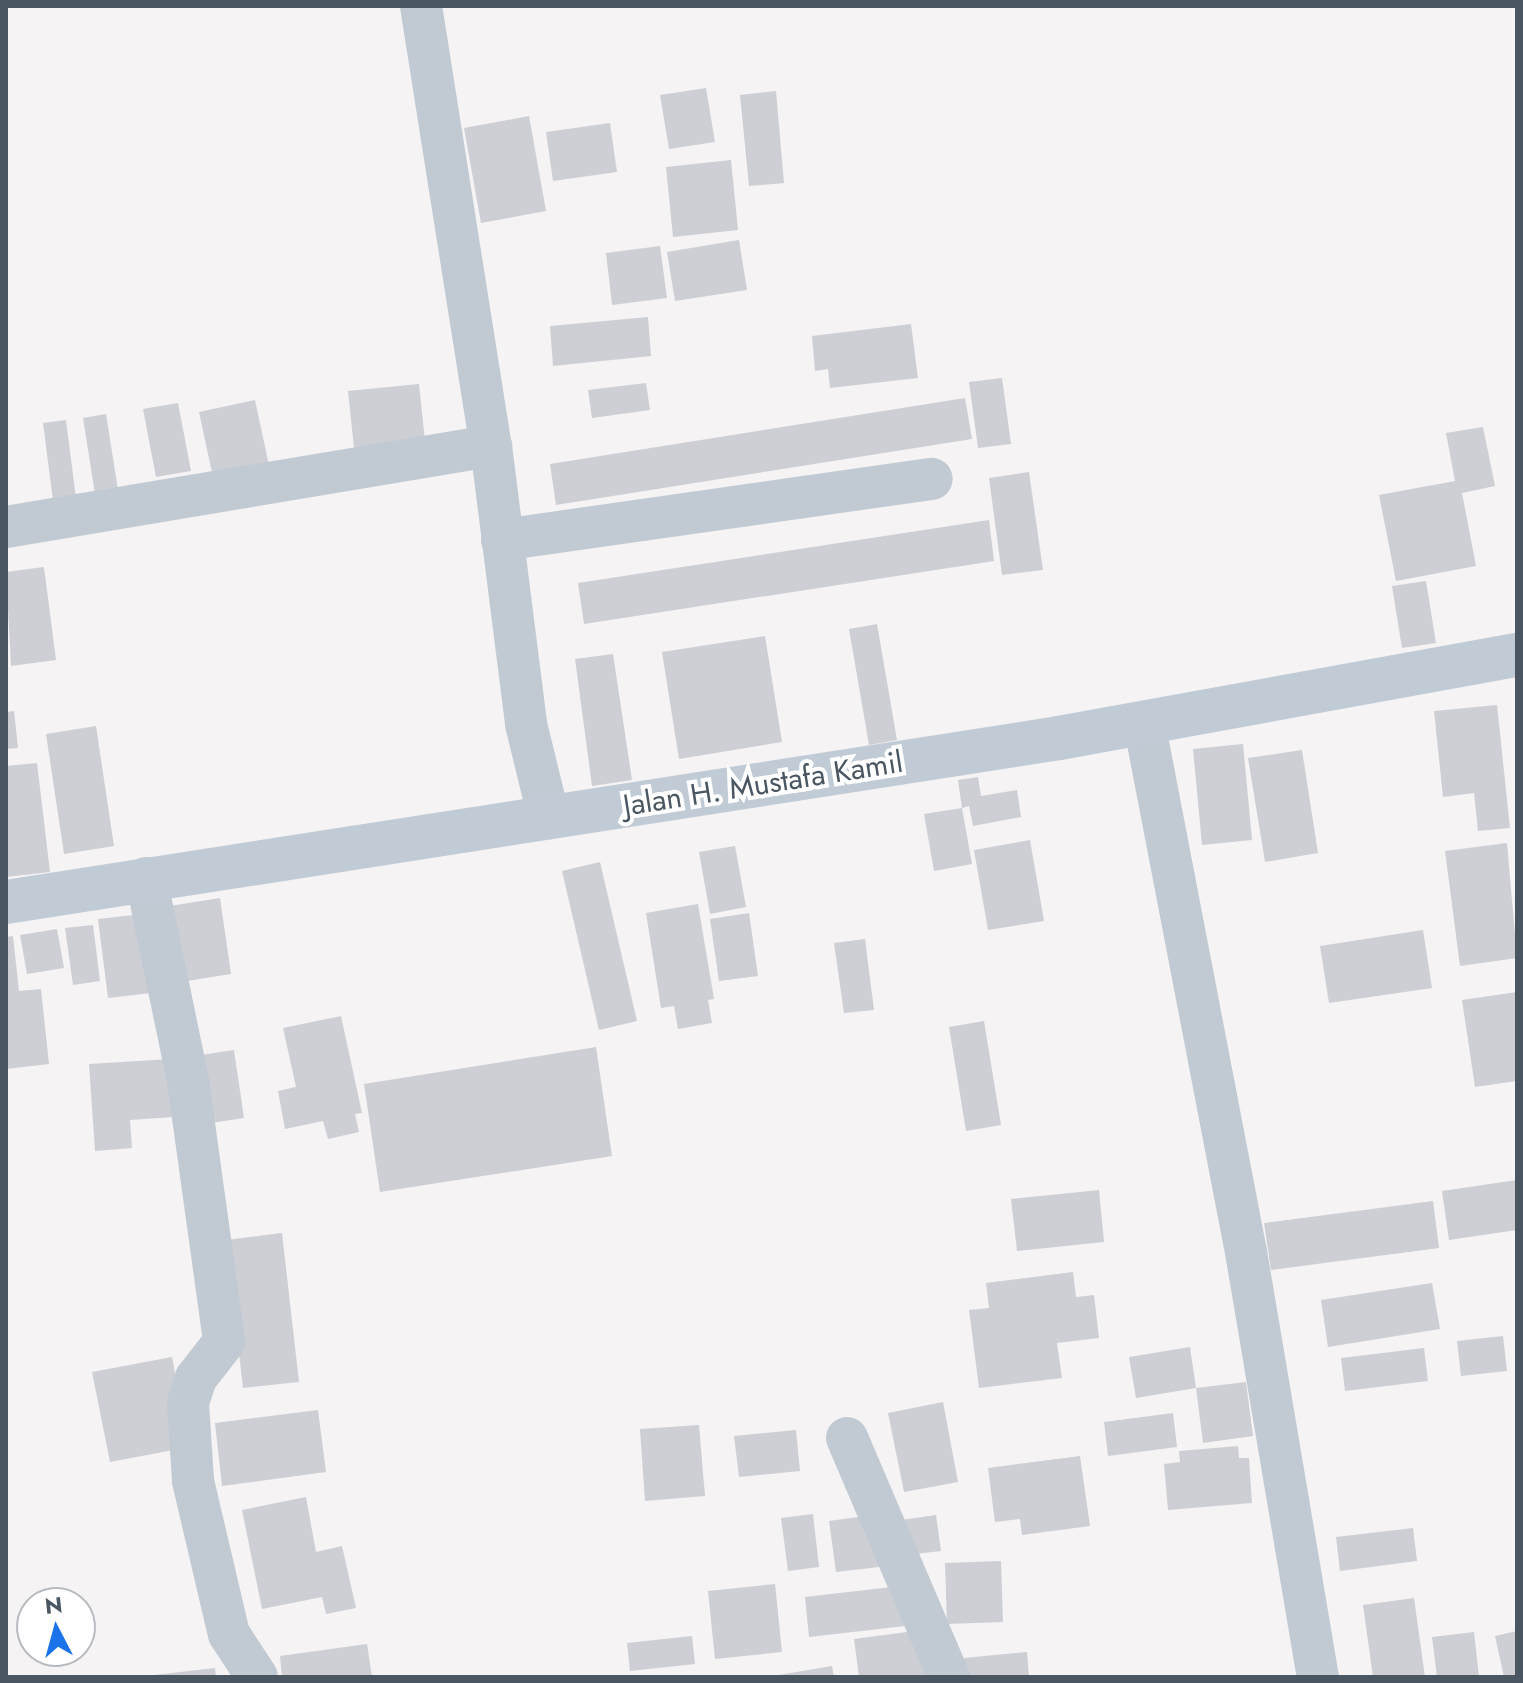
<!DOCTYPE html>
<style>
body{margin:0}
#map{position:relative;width:1523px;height:1683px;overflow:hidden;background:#f5f3f3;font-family:Jost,sans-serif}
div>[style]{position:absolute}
.building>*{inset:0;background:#cdcfd5}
.street>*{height:42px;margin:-21px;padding:0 21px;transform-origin:21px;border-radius:21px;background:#c1cad2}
.secondary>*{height:44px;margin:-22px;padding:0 22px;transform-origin:22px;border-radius:22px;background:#c1cbd6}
span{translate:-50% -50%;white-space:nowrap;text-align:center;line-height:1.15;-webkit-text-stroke:8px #fff;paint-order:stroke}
.street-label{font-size:30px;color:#4a5661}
.frame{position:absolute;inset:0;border:8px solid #4a5661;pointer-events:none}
.north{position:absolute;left:16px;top:1587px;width:80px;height:80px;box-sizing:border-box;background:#fff;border:2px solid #b7bbc0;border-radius:50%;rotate:354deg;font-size:22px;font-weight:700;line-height:32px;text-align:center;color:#4a5661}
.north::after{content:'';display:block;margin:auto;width:28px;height:36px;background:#1a73e8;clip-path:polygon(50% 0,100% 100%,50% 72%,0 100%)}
</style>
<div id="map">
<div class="building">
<i style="clip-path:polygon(706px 88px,715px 142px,669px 149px,660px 95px)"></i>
<i style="clip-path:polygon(776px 91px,784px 183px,749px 186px,740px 95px)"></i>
<i style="clip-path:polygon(529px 116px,546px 211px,481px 223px,464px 128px)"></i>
<i style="clip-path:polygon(610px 123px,617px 172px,553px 181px,546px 132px)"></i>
<i style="clip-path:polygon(731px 160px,738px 230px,673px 237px,666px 167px)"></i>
<i style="clip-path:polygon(739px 240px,747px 290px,675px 301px,667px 252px)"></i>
<i style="clip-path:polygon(660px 246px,667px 298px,612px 305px,606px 253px)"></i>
<i style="clip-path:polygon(648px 317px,651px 356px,553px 366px,550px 326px)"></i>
<i style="clip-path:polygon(911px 324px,918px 378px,830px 388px,828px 369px,815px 371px,812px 336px)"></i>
<i style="clip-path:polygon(1002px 378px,1011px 444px,978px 448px,969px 382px)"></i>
<i style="clip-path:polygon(646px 383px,650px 410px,592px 418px,588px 390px)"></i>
<i style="clip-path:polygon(419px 384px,425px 441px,354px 448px,348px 391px)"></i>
<i style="clip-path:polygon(965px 398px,972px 439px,556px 505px,550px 464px)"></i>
<i style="clip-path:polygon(255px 400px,270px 470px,214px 482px,199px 412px)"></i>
<i style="clip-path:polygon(178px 403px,191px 471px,156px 477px,143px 409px)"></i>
<i style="clip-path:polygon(106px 414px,118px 490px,95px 494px,83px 418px)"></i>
<i style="clip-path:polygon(66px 420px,76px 498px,53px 501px,43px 423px)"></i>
<i style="clip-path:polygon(1483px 427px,1495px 486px,1462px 493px,1476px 566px,1396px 581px,1379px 495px,1455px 481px,1446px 433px)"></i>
<i style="clip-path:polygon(1029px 472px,1043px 570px,1002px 575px,989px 478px)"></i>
<i style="clip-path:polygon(989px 520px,994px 561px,584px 624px,578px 583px)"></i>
<i style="clip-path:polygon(44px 567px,56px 660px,11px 666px,6px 572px)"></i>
<i style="clip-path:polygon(1426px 581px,1436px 643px,1402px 648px,1392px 586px)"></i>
<i style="clip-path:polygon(877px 624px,897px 740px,869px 745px,849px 629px)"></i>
<i style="clip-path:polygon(765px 636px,782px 742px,679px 759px,662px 652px)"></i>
<i style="clip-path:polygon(613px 654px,632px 780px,592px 786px,575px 659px)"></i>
<i style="clip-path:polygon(1497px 705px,1510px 828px,1478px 831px,1474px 793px,1443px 797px,1434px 711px)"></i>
<i style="clip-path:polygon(14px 711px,18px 748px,6px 749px,6px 712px)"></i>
<i style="clip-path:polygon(96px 726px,114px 846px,64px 854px,46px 734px)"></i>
<i style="clip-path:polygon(1243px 744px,1252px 840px,1202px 845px,1193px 749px)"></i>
<i style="clip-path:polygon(1302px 750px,1318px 853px,1265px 862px,1248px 758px)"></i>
<i style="clip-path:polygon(37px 763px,50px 872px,6px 877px,6px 766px)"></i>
<i style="clip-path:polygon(978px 777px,981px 796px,1017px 790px,1021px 817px,973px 826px,969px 806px,962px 808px,972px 864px,934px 871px,924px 814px,962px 808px,958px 780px)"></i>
<i style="clip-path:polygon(1030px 840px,1044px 921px,988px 930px,974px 850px)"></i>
<i style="clip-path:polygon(1507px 843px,1517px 958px,1460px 966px,1445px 851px)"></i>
<i style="clip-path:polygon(735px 846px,746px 907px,710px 914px,699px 852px)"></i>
<i style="clip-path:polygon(600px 862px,637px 1021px,599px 1030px,562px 871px)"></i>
<i style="clip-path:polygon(220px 898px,231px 974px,174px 983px,163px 907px)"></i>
<i style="clip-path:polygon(698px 904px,714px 999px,708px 1000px,712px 1023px,678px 1029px,674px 1006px,661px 1008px,646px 913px)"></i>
<i style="clip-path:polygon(151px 913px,160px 992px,108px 998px,98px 919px)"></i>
<i style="clip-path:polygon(749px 913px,758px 976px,719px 981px,710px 919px)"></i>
<i style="clip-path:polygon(93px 925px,100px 981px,73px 985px,65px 928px)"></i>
<i style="clip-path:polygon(57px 929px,64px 968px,27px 974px,20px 935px)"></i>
<i style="clip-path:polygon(1423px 930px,1432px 988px,1329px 1003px,1320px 946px)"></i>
<i style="clip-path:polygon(13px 936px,19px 991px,41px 989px,49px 1064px,6px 1069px,6px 937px)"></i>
<i style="clip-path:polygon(865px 939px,874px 1010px,844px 1013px,834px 943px)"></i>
<i style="clip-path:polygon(1517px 992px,1517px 1081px,1475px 1087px,1462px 1000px)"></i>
<i style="clip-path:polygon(341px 1016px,362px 1113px,355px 1114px,359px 1132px,328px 1139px,323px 1121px,285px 1129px,278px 1091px,296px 1087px,283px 1028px)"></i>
<i style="clip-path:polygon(984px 1021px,1001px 1125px,966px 1131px,949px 1027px)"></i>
<i style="clip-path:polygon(596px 1047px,612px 1156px,380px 1192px,364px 1084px)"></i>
<i style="clip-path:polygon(234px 1050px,244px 1118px,204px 1124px,194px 1056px)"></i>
<i style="clip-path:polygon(170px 1059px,174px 1117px,130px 1120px,132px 1148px,95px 1151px,89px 1064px)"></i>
<i style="clip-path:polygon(1517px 1180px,1517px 1230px,1449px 1240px,1442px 1191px)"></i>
<i style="clip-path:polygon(1099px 1190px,1104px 1242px,1017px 1251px,1011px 1199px)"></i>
<i style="clip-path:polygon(1433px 1201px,1439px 1248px,1271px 1270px,1264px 1223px)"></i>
<i style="clip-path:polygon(282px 1233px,299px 1382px,243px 1388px,226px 1240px)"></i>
<i style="clip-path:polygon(1073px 1272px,1076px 1297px,1094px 1295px,1099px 1338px,1057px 1343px,1062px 1378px,979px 1388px,969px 1310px,989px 1308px,986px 1283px)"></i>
<i style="clip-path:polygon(1432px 1283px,1440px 1329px,1328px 1347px,1321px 1300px)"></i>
<i style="clip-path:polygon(1503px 1336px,1507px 1371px,1461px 1376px,1457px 1341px)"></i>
<i style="clip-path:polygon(1190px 1347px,1196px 1388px,1136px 1398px,1129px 1357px)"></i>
<i style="clip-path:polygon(1424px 1348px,1428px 1381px,1345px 1391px,1341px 1358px)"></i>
<i style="clip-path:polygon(172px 1357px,189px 1447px,110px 1462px,92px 1372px)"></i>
<i style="clip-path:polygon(1246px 1382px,1253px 1436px,1203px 1443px,1196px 1388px)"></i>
<i style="clip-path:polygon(943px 1402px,958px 1482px,904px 1492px,888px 1413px)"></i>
<i style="clip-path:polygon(318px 1410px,326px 1472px,222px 1486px,215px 1423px)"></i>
<i style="clip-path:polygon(1173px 1413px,1177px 1447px,1108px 1456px,1104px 1422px)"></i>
<i style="clip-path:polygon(699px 1425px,705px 1496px,645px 1501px,640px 1429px)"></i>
<i style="clip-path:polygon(796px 1430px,800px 1471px,739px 1477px,734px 1436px)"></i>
<i style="clip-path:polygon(1238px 1446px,1239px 1458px,1249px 1458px,1252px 1503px,1168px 1510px,1164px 1464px,1180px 1462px,1179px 1451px)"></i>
<i style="clip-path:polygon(1080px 1456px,1090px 1526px,1022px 1535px,1020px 1519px,995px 1522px,988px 1468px)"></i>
<i style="clip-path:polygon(306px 1497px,316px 1552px,342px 1546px,356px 1608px,326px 1614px,322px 1597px,262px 1609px,242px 1510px)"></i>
<i style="clip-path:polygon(813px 1514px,819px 1567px,788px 1571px,781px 1518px)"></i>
<i style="clip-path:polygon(873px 1515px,879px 1567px,836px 1572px,829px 1521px)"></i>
<i style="clip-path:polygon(936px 1515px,941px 1551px,906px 1555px,901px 1520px)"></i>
<i style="clip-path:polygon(1413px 1528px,1417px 1561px,1340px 1571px,1336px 1537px)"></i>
<i style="clip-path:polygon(1001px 1561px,1003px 1622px,947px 1624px,945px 1563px)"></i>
<i style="clip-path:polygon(775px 1584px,782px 1652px,715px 1659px,708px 1591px)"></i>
<i style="clip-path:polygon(900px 1586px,905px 1626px,809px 1637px,805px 1597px)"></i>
<i style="clip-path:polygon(1414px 1598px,1425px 1677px,1373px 1677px,1363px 1605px)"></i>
<i style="clip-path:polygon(922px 1630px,928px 1677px,859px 1677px,854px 1639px)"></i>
<i style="clip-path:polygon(1517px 1631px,1517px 1677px,1504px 1677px,1495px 1636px)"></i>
<i style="clip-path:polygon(1474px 1632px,1479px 1677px,1437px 1677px,1432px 1637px)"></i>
<i style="clip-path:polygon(692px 1636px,695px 1664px,630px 1671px,627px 1643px)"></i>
<i style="clip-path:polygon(367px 1644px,372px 1677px,282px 1677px,280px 1656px)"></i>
<i style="clip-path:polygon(1027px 1652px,1029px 1677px,966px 1677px,964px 1658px)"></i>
<i style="clip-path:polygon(832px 1666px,834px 1677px,779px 1677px,779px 1675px)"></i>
<i style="clip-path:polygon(215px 1668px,216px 1677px,154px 1677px,154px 1675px)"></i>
</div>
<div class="street">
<i style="left:421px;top:6px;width:446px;rotate:81deg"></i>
<i style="left:491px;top:446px;width:280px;rotate:82.8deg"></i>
<i style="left:526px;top:724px;width:97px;rotate:76.3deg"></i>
<i style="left:6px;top:527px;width:492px;rotate:-9.5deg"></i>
<i style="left:502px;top:540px;width:434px;rotate:-8.1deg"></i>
<i style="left:1144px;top:722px;width:540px;rotate:79.11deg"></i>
<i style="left:1246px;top:1252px;width:431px;rotate:80.4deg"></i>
<i style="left:146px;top:878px;width:207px;rotate:78.3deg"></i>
<i style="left:188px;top:1081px;width:263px;rotate:82.1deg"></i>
<i style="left:224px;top:1342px;width:46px;rotate:127.9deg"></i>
<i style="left:196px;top:1378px;width:26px;rotate:108deg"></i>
<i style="left:188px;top:1403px;width:78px;rotate:86.3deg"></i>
<i style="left:193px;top:1481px;width:157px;rotate:76.8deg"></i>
<i style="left:229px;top:1634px;width:51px;rotate:56.9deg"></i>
<i style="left:847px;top:1438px;width:260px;rotate:66.9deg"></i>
</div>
<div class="secondary">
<i style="left:6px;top:902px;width:1066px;rotate:-8.85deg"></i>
<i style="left:1059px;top:738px;width:465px;rotate:-10.3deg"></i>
</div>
<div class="street-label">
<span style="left:763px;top:784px;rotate:-9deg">Jalan H. Mustafa Kamil</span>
</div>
<div class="frame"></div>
<div class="north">N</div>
</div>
